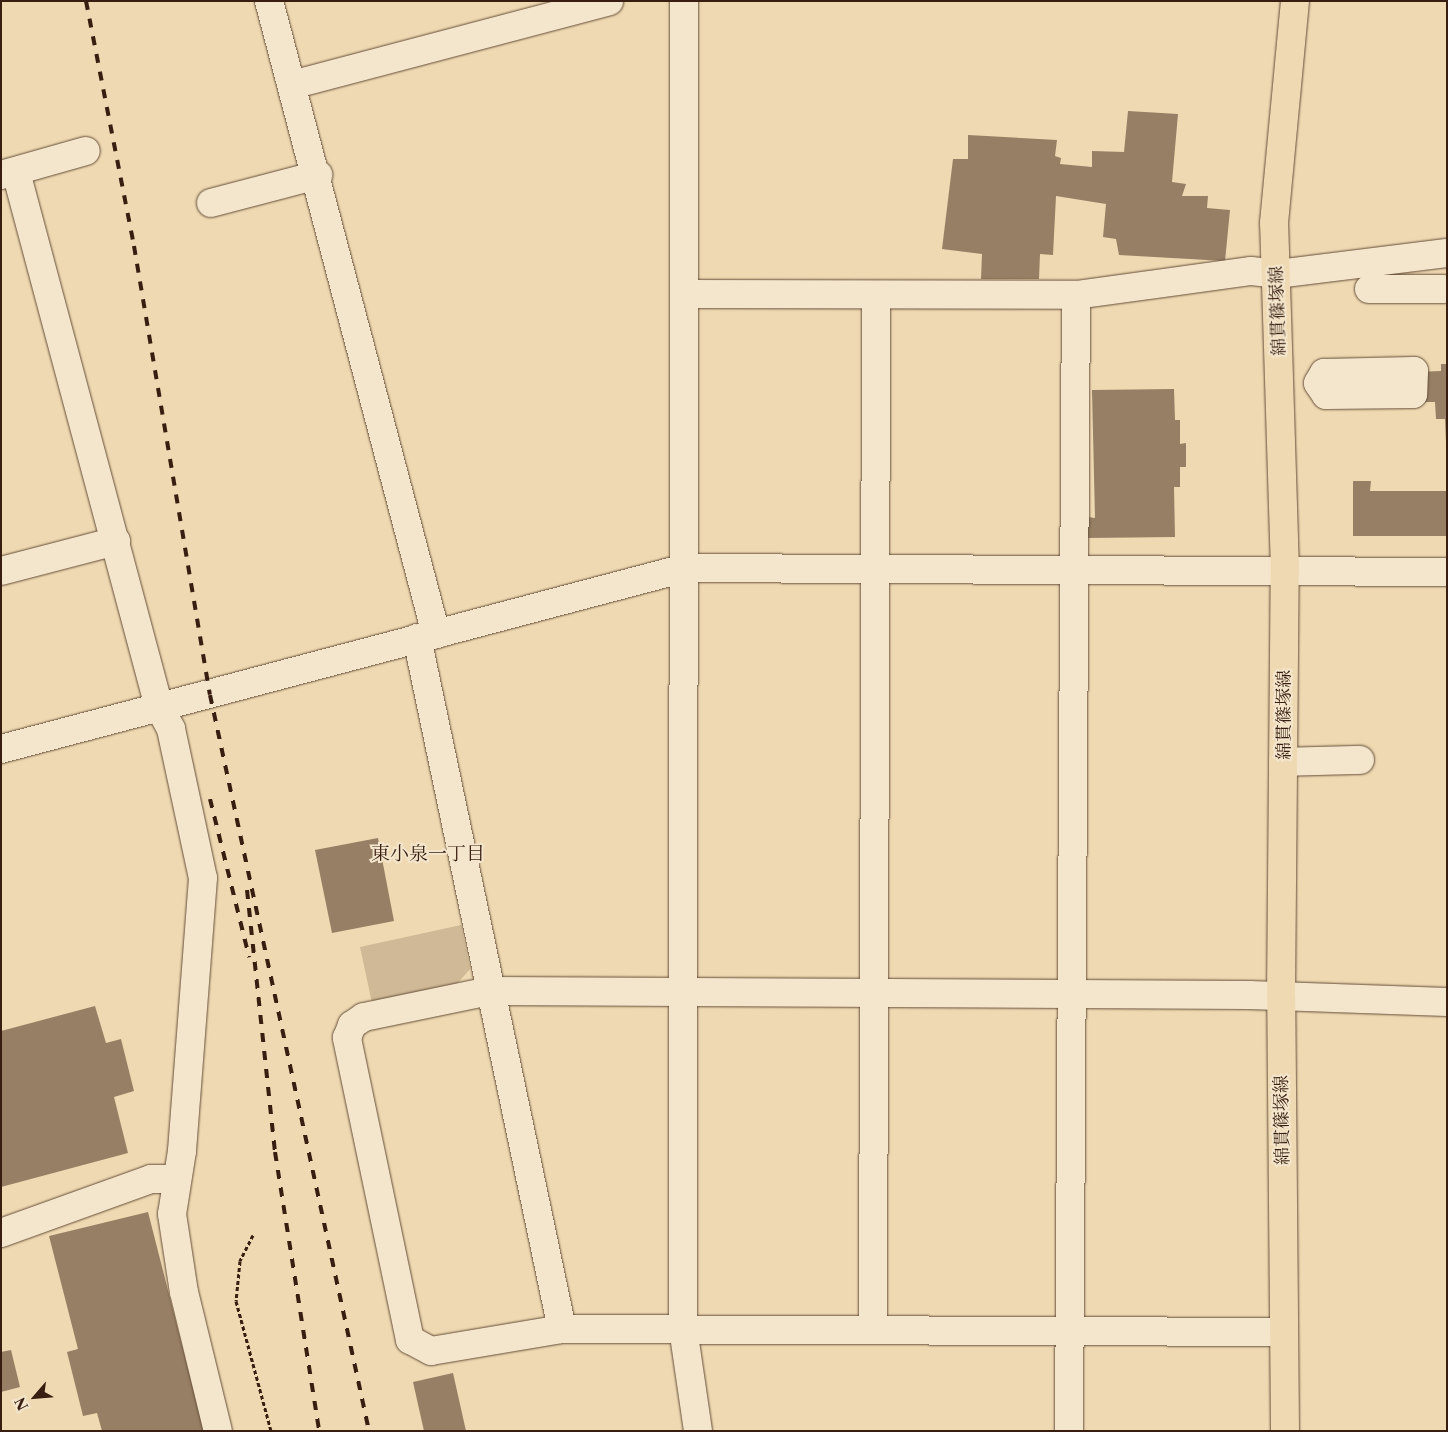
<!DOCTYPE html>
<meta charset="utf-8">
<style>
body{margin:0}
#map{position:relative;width:1448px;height:1432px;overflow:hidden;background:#eed9b2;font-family:"Libre Caslon Text","Noto Serif JP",serif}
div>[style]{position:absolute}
.green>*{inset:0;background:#cfb996}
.building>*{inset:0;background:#967f64}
.path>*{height:3px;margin-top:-1.5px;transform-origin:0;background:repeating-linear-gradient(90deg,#371e10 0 4px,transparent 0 6.5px)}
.roads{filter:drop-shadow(0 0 1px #654d38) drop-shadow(0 0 1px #654d38)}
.minor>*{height:28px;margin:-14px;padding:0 14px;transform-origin:14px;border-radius:14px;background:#f4e6cd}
.major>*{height:28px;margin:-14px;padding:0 14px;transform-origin:14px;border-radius:14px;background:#eed9b2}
.rail>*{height:4px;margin-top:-2px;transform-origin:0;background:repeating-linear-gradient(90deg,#371e10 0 9px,transparent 0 18px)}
span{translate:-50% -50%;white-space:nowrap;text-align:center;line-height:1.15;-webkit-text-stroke:4px #f4e6cd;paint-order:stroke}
.street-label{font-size:18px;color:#371e10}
.neighbourhood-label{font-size:19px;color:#371e10}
.frame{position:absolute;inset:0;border:2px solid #371e10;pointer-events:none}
.north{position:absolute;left:10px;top:1372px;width:50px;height:50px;-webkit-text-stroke:4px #f4e6cd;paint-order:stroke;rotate:243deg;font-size:14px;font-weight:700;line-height:20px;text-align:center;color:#371e10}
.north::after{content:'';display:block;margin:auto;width:18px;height:22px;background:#371e10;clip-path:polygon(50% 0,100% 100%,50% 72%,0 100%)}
</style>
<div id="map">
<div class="green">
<i style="clip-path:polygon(461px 925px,470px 969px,457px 984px,372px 1003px,360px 947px)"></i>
</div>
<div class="building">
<i style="clip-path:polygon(1128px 111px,1178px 114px,1172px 182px,1186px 184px,1182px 196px,1208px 196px,1207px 208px,1230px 210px,1225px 261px,1119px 255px,1116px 239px,1103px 237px,1106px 204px,1056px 196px,1053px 255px,1040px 254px,1039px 279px,981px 279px,982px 254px,942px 249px,953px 159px,968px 159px,968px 135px,1057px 140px,1055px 156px,1061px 158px,1060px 164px,1092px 167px,1092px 151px,1124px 152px)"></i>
<i style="clip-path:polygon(1441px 364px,1447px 364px,1447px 465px,1445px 419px,1436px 419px,1435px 402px,1416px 402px,1415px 372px,1441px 371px)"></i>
<i style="clip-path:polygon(1174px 389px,1175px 420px,1180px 420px,1180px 444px,1186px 443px,1186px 467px,1180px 467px,1180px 487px,1174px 487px,1175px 537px,1088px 538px,1088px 517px,1095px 518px,1092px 390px)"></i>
<i style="clip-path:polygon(1353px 481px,1371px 481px,1370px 491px,1447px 491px,1447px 536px,1353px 536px)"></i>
<i style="clip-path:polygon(378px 838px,394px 921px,332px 933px,315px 850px)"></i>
<i style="clip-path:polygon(95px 1006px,106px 1043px,121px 1039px,134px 1091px,114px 1097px,128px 1153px,1px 1187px,1px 1031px)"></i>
<i style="clip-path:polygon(148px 1212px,204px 1431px,102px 1431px,97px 1413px,83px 1416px,67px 1352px,78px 1349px,49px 1236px)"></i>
<i style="clip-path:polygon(11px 1350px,20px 1387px,1px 1392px,1px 1352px)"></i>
<i style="clip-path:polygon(453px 1373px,466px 1431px,424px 1431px,413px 1382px)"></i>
</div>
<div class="path">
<i style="left:253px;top:1235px;width:29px;rotate:117deg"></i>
<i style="left:240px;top:1261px;width:40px;rotate:95.7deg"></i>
<i style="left:236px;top:1301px;width:135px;rotate:74.9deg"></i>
</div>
<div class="roads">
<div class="minor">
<i style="left:269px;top:1px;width:655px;rotate:75.22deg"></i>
<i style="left:684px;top:1px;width:1327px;rotate:90.04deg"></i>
<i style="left:683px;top:1328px;width:104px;rotate:81.7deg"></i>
<i style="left:292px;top:85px;width:328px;rotate:-14.8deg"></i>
<i style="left:16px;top:172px;width:554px;rotate:75.04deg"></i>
<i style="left:159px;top:707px;width:25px;rotate:61deg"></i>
<i style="left:171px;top:729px;width:152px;rotate:77.9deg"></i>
<i style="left:203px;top:878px;width:274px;rotate:94.4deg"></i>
<i style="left:182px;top:1151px;width:64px;rotate:99deg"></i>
<i style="left:172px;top:1214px;width:79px;rotate:81.3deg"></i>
<i style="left:184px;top:1292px;width:143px;rotate:76.3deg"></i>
<i style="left:1px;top:175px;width:88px;rotate:-15.8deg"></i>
<i style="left:211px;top:203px;width:111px;rotate:-14.7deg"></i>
<i style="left:1369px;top:289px;width:75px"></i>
<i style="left:684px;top:294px;width:392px;rotate:0.1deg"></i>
<i style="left:1076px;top:295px;width:177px;rotate:-7.8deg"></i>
<i style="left:1251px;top:271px;width:27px;rotate:6deg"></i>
<i style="left:1278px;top:274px;width:170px;rotate:-7.1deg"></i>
<i style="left:1414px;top:371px;width:23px;rotate:92deg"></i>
<i style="left:1413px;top:394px;width:87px;rotate:179.3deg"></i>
<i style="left:1326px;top:395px;width:14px;rotate:-124deg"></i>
<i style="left:1318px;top:383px;width:12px;rotate:-59deg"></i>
<i style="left:1324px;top:373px;width:90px;rotate:-1.3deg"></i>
<i style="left:1px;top:571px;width:119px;rotate:-14.6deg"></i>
<i style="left:417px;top:638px;width:706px;rotate:78.15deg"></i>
<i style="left:1px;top:749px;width:708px;rotate:-14.82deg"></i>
<i style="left:685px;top:568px;width:762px;rotate:0.3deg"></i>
<i style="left:1283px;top:762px;width:77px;rotate:-1.5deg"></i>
<i style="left:1px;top:1233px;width:159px;rotate:-19.8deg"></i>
<i style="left:151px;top:1179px;width:25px"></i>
<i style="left:873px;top:1329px;width:1033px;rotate:-89.83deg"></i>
<i style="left:1284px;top:1332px;width:722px;rotate:-179.76deg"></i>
<i style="left:562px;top:1329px;width:133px;rotate:170.5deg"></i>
<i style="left:431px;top:1351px;width:24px;rotate:-152deg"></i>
<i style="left:410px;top:1340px;width:309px;rotate:-101.8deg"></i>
<i style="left:347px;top:1038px;width:14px;rotate:-69deg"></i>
<i style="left:352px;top:1025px;width:14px;rotate:-34deg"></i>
<i style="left:364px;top:1017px;width:129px;rotate:-11.7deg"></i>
<i style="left:490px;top:991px;width:759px;rotate:0.3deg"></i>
<i style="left:1249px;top:995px;width:198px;rotate:2deg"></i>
<i style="left:1069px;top:1431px;width:1136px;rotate:-89.65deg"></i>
</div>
<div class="major">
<i style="left:1285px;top:1431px;width:433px;rotate:-90.5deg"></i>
<i style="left:1281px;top:998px;width:428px;rotate:-89.5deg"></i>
<i style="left:1285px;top:570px;width:347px;rotate:-91.8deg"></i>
<i style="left:1274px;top:223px;width:223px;rotate:-84.6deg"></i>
</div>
</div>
<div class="rail">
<i style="left:86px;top:1px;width:250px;rotate:78.9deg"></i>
<i style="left:134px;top:246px;width:455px;rotate:80.4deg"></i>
<i style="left:210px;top:695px;width:753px;rotate:77.81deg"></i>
<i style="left:210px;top:799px;width:163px;rotate:76.1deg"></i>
<i style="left:247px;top:890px;width:263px;rotate:83.9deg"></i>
<i style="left:275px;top:1152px;width:282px;rotate:81deg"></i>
</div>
<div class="street-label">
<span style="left:1278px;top:311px;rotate:-92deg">綿貫篠塚線</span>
<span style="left:1284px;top:715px;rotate:-90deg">綿貫篠塚線</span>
<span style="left:1282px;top:1120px;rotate:-91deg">綿貫篠塚線</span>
</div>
<div class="neighbourhood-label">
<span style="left:428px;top:854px">東小泉一丁目</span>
</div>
<div class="frame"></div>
<div class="north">N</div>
</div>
